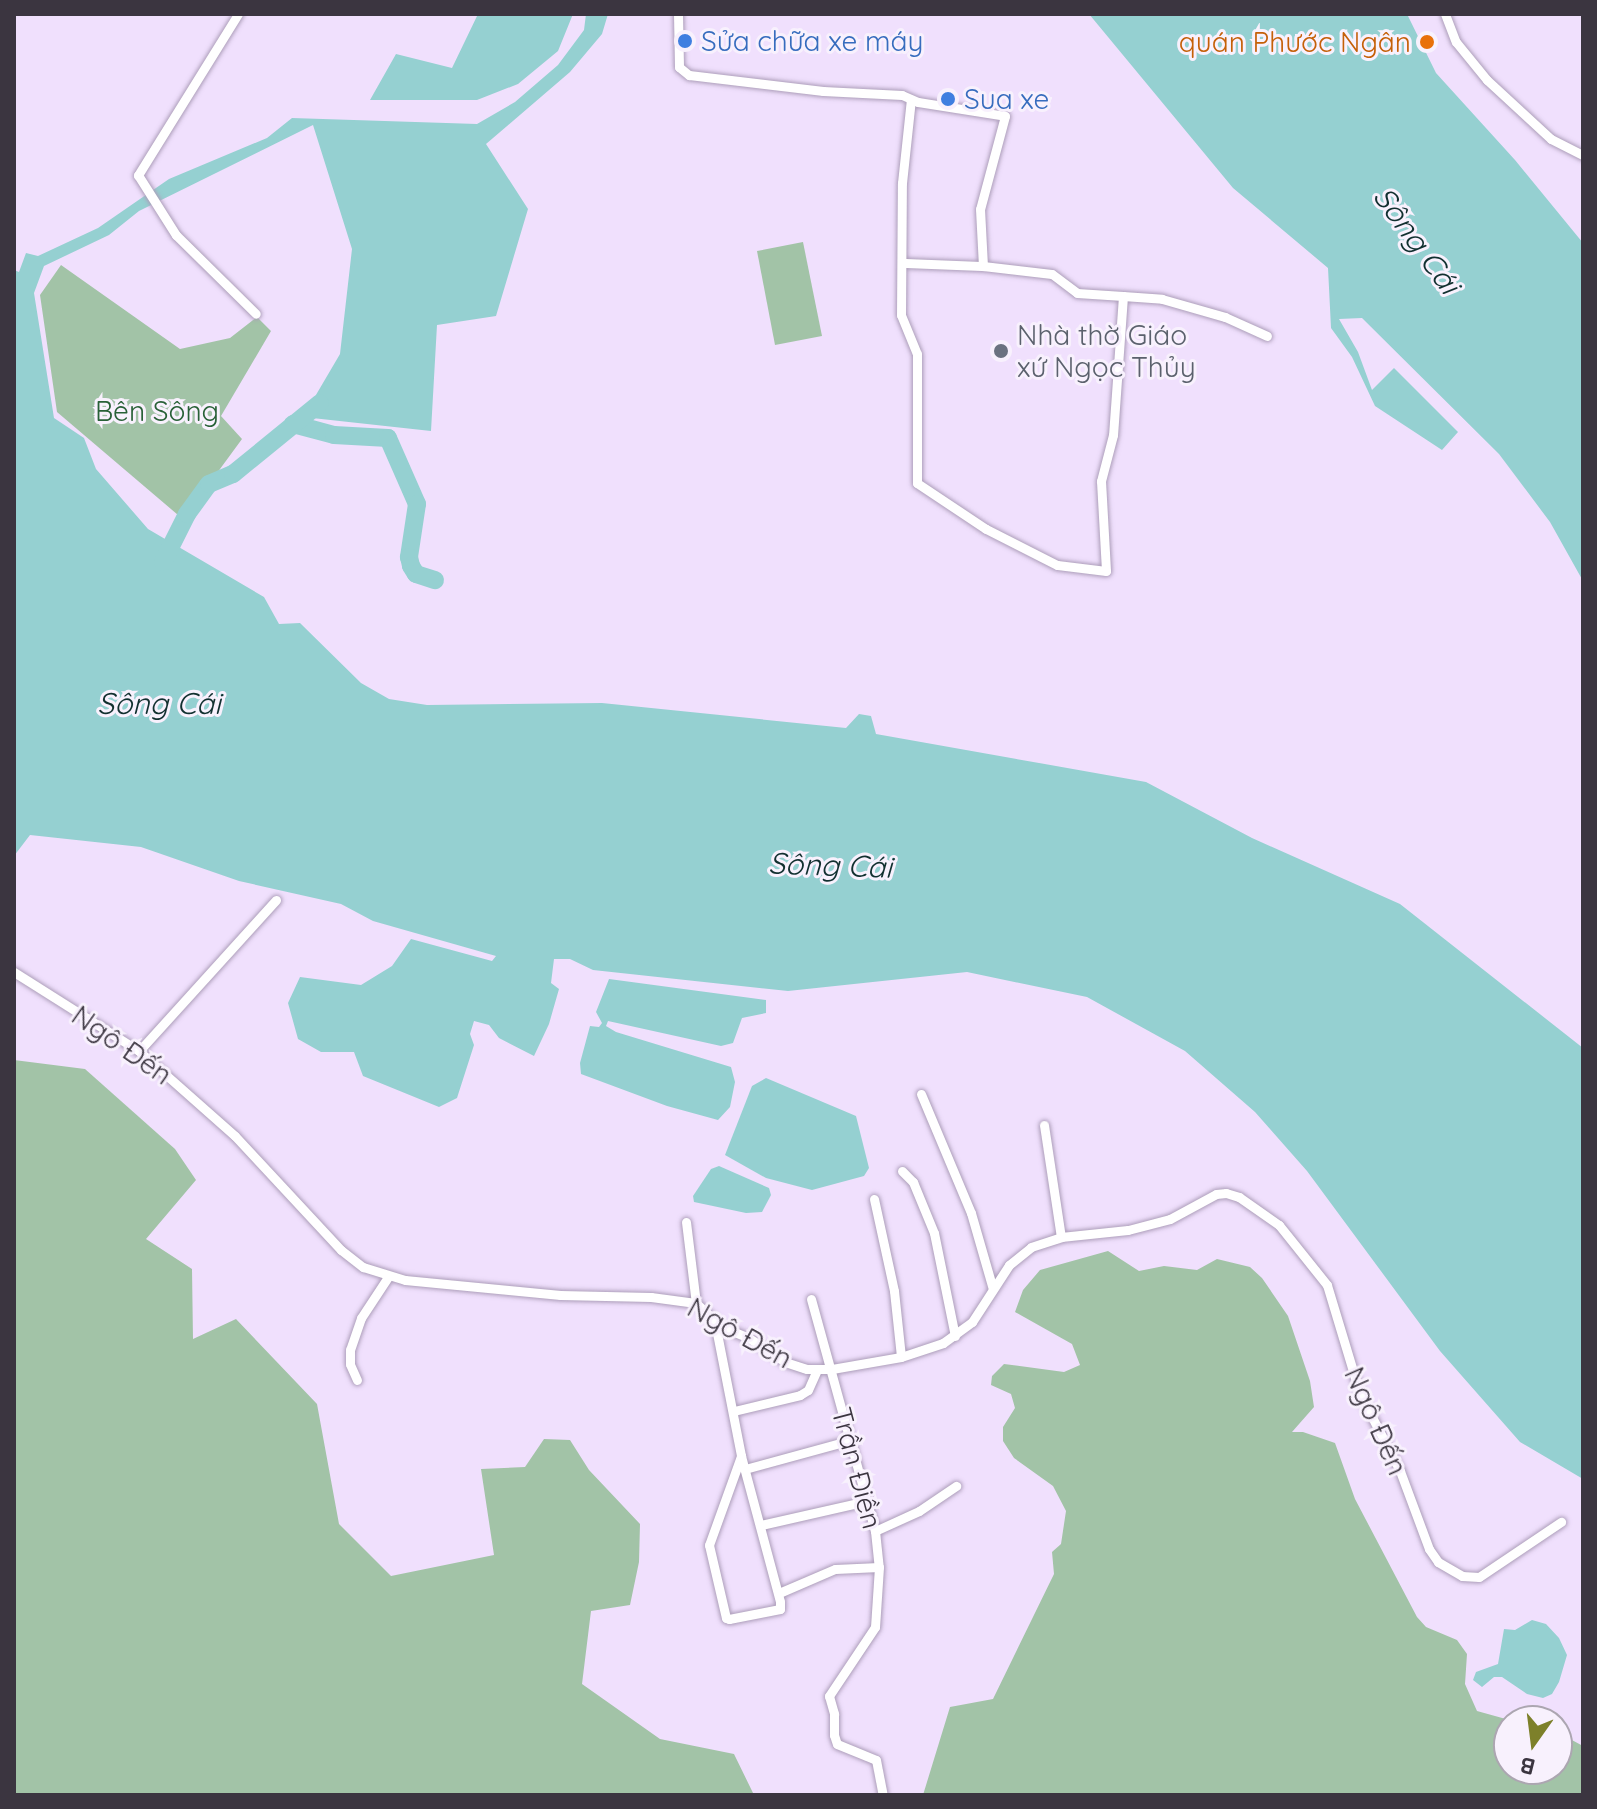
<!DOCTYPE html>
<meta charset="utf-8">
<style>
body{margin:0}
#map{position:relative;width:1597px;height:1809px;overflow:hidden;background:#f0e0fd;font-family:Quicksand,sans-serif}
div>[style]{position:absolute}
.green>*{inset:0;background:#a2c3a7}
.water>*{inset:0;background:#95d0d1}
.river>*{height:18px;margin:-9px;padding:0 9px;transform-origin:9px;border-radius:9px;background:#95d0d1}
.roads{filter:drop-shadow(0 0 2px #ad9eba) drop-shadow(0 0 2px #ad9eba)}
.minor>*{height:9px;margin:-4.5px;padding:0 4.5px;transform-origin:4.5px;border-radius:4.5px;background:#fff}
.dots>*{width:22px;height:22px;translate:-50% -50%;box-sizing:border-box;border:4px solid #f8f1fd;border-radius:50%}
span{translate:-50% -50%;white-space:nowrap;text-align:center;line-height:1.15;-webkit-text-stroke:6px #f8f1fd;paint-order:stroke}
.shop-label{font-size:28px;color:#366cbe}
.left{translate:0 -50%;text-align:left}
.food-label{font-size:28px;color:#c56008}
.right{translate:-100% -50%;text-align:right}
.worship-label{font-size:28px;color:#5b616d}
.park-label{font-size:28px;color:#286137}
.street-label{font-size:28px;color:#3b3540}
.water-label{font-size:30px;color:#113030;font-style:italic}
.frame{position:absolute;inset:0;border:16px solid #3b3540;pointer-events:none}
.north{position:absolute;left:1493px;top:1705px;width:80px;height:80px;box-sizing:border-box;background:#f8f1fd;border:2px solid #aca6b1;border-radius:50%;rotate:194deg;font-size:22px;font-weight:700;line-height:32px;text-align:center;color:#3b3540}
.north::after{content:'';display:block;margin:auto;width:28px;height:36px;background:#7d802a;clip-path:polygon(50% 0,100% 100%,50% 72%,0 100%)}
</style>
<div id="map">
<div class="green">
<i style="clip-path:polygon(803px 242px,822px 336px,775px 345px,757px 251px)"></i>
<i style="clip-path:polygon(61px 265px,180px 349px,230px 338px,257px 317px,271px 331px,221px 416px,242px 439px,209px 484px,178px 515px,57px 412px,40px 295px)"></i>
<i style="clip-path:polygon(14px 1060px,85px 1069px,175px 1149px,196px 1180px,146px 1239px,192px 1269px,193px 1339px,236px 1319px,317px 1404px,339px 1524px,391px 1576px,494px 1555px,481px 1469px,525px 1467px,544px 1439px,570px 1440px,589px 1470px,640px 1524px,639px 1562px,630px 1605px,591px 1611px,582px 1684px,660px 1739px,734px 1754px,754px 1795px,14px 1795px)"></i>
<i style="clip-path:polygon(1108px 1251px,1139px 1271px,1164px 1266px,1197px 1270px,1217px 1259px,1250px 1267px,1262px 1278px,1288px 1316px,1310px 1381px,1314px 1407px,1292px 1432px,1303px 1432px,1335px 1443px,1355px 1499px,1417px 1617px,1426px 1627px,1457px 1640px,1467px 1654px,1465px 1684px,1477px 1711px,1513px 1721px,1509px 1721px,1509px 1769px,1557px 1769px,1557px 1732px,1583px 1746px,1583px 1795px,923px 1795px,950px 1707px,993px 1699px,1054px 1574px,1052px 1552px,1061px 1544px,1066px 1511px,1053px 1486px,1014px 1458px,1003px 1441px,1003px 1427px,1015px 1408px,1011px 1394px,991px 1385px,992px 1376px,1004px 1364px,1064px 1372px,1080px 1365px,1072px 1344px,1015px 1312px,1023px 1290px,1040px 1270px)"></i>
</div>
<div class="water">
<i style="clip-path:polygon(478px 14px,573px 14px,558px 51px,518px 84px,477px 100px,370px 100px,396px 54px,452px 68px)"></i>
<i style="clip-path:polygon(586px 14px,608px 14px,602px 34px,570px 72px,486px 144px,528px 209px,496px 316px,437px 325px,431px 431px,303px 417px,340px 354px,352px 249px,313px 125px,139px 211px,109px 235px,44px 266px,34px 293px,54px 418px,84px 438px,96px 469px,148px 529px,264px 597px,279px 624px,300px 623px,361px 683px,389px 699px,427px 705px,602px 703px,846px 728px,859px 714px,871px 716px,876px 734px,1146px 782px,1252px 838px,1400px 904px,1583px 1048px,1583px 1479px,1520px 1442px,1440px 1351px,1307px 1171px,1255px 1112px,1185px 1051px,1087px 997px,967px 972px,788px 991px,593px 970px,570px 959px,554px 959px,551px 983px,559px 989px,549px 1024px,534px 1056px,499px 1038px,489px 1025px,474px 1021px,470px 1034px,474px 1045px,457px 1098px,439px 1107px,363px 1076px,354px 1052px,321px 1052px,298px 1039px,288px 1003px,300px 977px,361px 985px,392px 966px,411px 939px,492px 961px,496px 956px,373px 921px,341px 904px,239px 881px,141px 847px,30px 835px,14px 856px,14px 270px,19px 272px,26px 253px,38px 256px,98px 228px,169px 179px,267px 138px,292px 118px,477px 124px,515px 102px,558px 65px,584px 30px)"></i>
<i style="clip-path:polygon(1089px 14px,1407px 14px,1436px 73px,1515px 160px,1583px 243px,1583px 581px,1550px 522px,1499px 454px,1362px 318px,1339px 319px,1358px 352px,1372px 390px,1394px 368px,1458px 432px,1442px 450px,1375px 406px,1352px 357px,1331px 328px,1328px 268px,1233px 188px)"></i>
<i style="clip-path:polygon(609px 979px,766px 1000px,766px 1013px,742px 1018px,733px 1043px,721px 1046px,608px 1021px,606px 1026px,616px 1032px,731px 1067px,735px 1082px,730px 1107px,718px 1120px,667px 1106px,581px 1074px,580px 1063px,590px 1026px,599px 1027px,602px 1023px,596px 1012px)"></i>
<i style="clip-path:polygon(766px 1078px,856px 1116px,869px 1168px,864px 1176px,812px 1190px,766px 1178px,725px 1155px,752px 1086px)"></i>
<i style="clip-path:polygon(719px 1166px,769px 1188px,771px 1195px,762px 1212px,746px 1213px,694px 1202px,693px 1196px,711px 1169px)"></i>
<i style="clip-path:polygon(1532px 1620px,1546px 1624px,1559px 1638px,1567px 1655px,1559px 1682px,1552px 1694px,1543px 1698px,1527px 1694px,1502px 1677px,1494px 1677px,1482px 1687px,1473px 1680px,1476px 1672px,1498px 1664px,1504px 1629px,1515px 1630px)"></i>
</div>
<div class="river">
<i style="left:293px;top:424px;width:42px;rotate:15deg"></i>
<i style="left:334px;top:435px;width:54px;rotate:3.2deg"></i>
<i style="left:388px;top:438px;width:72px;rotate:66.3deg"></i>
<i style="left:417px;top:504px;width:54px;rotate:98.6deg"></i>
<i style="left:409px;top:557px;width:9px;rotate:77deg"></i>
<i style="left:411px;top:566px;width:9px;rotate:58deg"></i>
<i style="left:416px;top:574px;width:20px;rotate:18deg"></i>
<i style="left:163px;top:562px;width:54px;rotate:-63.4deg"></i>
<i style="left:187px;top:514px;width:37px;rotate:-54deg"></i>
<i style="left:209px;top:484px;width:26px;rotate:-23deg"></i>
<i style="left:233px;top:474px;width:112px;rotate:-39.2deg"></i>
</div>
<div class="roads">
<div class="minor">
<i style="left:238px;top:14px;width:190px;rotate:121.8deg"></i>
<i style="left:138px;top:175px;width:71px;rotate:57.7deg"></i>
<i style="left:176px;top:235px;width:112px;rotate:44.6deg"></i>
<i style="left:678px;top:14px;width:53px;rotate:88.9deg"></i>
<i style="left:679px;top:67px;width:13px;rotate:39deg"></i>
<i style="left:689px;top:75px;width:135px;rotate:6.8deg"></i>
<i style="left:823px;top:91px;width:79px;rotate:2.9deg"></i>
<i style="left:902px;top:95px;width:17px;rotate:24deg"></i>
<i style="left:918px;top:102px;width:88px;rotate:9.1deg"></i>
<i style="left:1005px;top:116px;width:96px;rotate:105deg"></i>
<i style="left:980px;top:209px;width:57px;rotate:87deg"></i>
<i style="left:983px;top:266px;width:69px;rotate:6.6deg"></i>
<i style="left:1052px;top:274px;width:31px;rotate:37deg"></i>
<i style="left:1077px;top:293px;width:46px;rotate:3.7deg"></i>
<i style="left:1123px;top:296px;width:139px;rotate:94.1deg"></i>
<i style="left:1113px;top:435px;width:48px;rotate:104.6deg"></i>
<i style="left:1101px;top:481px;width:90px;rotate:86.8deg"></i>
<i style="left:1106px;top:571px;width:49px;rotate:-173deg"></i>
<i style="left:1057px;top:565px;width:80px;rotate:-153.1deg"></i>
<i style="left:986px;top:529px;width:83px;rotate:-146.3deg"></i>
<i style="left:917px;top:483px;width:129px;rotate:-90deg"></i>
<i style="left:917px;top:354px;width:42px;rotate:-112.3deg"></i>
<i style="left:901px;top:315px;width:132px;rotate:-89.6deg"></i>
<i style="left:902px;top:183px;width:84px;rotate:-83.9deg"></i>
<i style="left:1445px;top:14px;width:30px;rotate:69deg"></i>
<i style="left:1456px;top:42px;width:49px;rotate:50.8deg"></i>
<i style="left:1487px;top:80px;width:87px;rotate:42.7deg"></i>
<i style="left:1551px;top:139px;width:36px;rotate:27deg"></i>
<i style="left:904px;top:263px;width:79px;rotate:2.2deg"></i>
<i style="left:1123px;top:296px;width:39px;rotate:4deg"></i>
<i style="left:1162px;top:299px;width:66px;rotate:15.9deg"></i>
<i style="left:1225px;top:317px;width:46px;rotate:24.3deg"></i>
<i style="left:14px;top:972px;width:148px;rotate:32.3deg"></i>
<i style="left:139px;top:1051px;width:128px;rotate:41.5deg"></i>
<i style="left:235px;top:1136px;width:156px;rotate:47.1deg"></i>
<i style="left:341px;top:1250px;width:28px;rotate:38deg"></i>
<i style="left:363px;top:1267px;width:44px;rotate:17.2deg"></i>
<i style="left:405px;top:1280px;width:156px;rotate:5.5deg"></i>
<i style="left:560px;top:1295px;width:91px;rotate:1.3deg"></i>
<i style="left:651px;top:1297px;width:45px;rotate:7.6deg"></i>
<i style="left:696px;top:1303px;width:35px;rotate:43deg"></i>
<i style="left:722px;top:1327px;width:29px;rotate:22deg"></i>
<i style="left:749px;top:1338px;width:43px;rotate:33.7deg"></i>
<i style="left:785px;top:1362px;width:23px;rotate:18deg"></i>
<i style="left:807px;top:1369px;width:25px"></i>
<i style="left:832px;top:1369px;width:70px;rotate:-9.9deg"></i>
<i style="left:901px;top:1357px;width:44px;rotate:-18.4deg"></i>
<i style="left:943px;top:1343px;width:36px;rotate:-36deg"></i>
<i style="left:972px;top:1322px;width:68px;rotate:-57deg"></i>
<i style="left:1009px;top:1265px;width:28px;rotate:-39deg"></i>
<i style="left:1031px;top:1247px;width:32px;rotate:-18deg"></i>
<i style="left:1061px;top:1237px;width:67px;rotate:-6deg"></i>
<i style="left:1128px;top:1230px;width:43px;rotate:-14.7deg"></i>
<i style="left:1170px;top:1219px;width:52px;rotate:-28.5deg"></i>
<i style="left:1216px;top:1194px;width:10px;rotate:-6deg"></i>
<i style="left:1226px;top:1193px;width:14px;rotate:17deg"></i>
<i style="left:1239px;top:1197px;width:49px;rotate:35deg"></i>
<i style="left:1279px;top:1225px;width:77px;rotate:51.3deg"></i>
<i style="left:1327px;top:1285px;width:114px;rotate:73.2deg"></i>
<i style="left:1360px;top:1394px;width:87px;rotate:62.5deg"></i>
<i style="left:1400px;top:1471px;width:83px;rotate:69.6deg"></i>
<i style="left:1429px;top:1549px;width:16px;rotate:55deg"></i>
<i style="left:1438px;top:1562px;width:28px;rotate:30deg"></i>
<i style="left:1462px;top:1576px;width:17px;rotate:3deg"></i>
<i style="left:1479px;top:1577px;width:99px;rotate:-33.9deg"></i>
<i style="left:139px;top:1051px;width:204px;rotate:-47.8deg"></i>
<i style="left:921px;top:1094px;width:129px;rotate:67.2deg"></i>
<i style="left:971px;top:1213px;width:79px;rotate:73.9deg"></i>
<i style="left:1044px;top:1125px;width:113px;rotate:81.4deg"></i>
<i style="left:902px;top:1171px;width:16px;rotate:45deg"></i>
<i style="left:913px;top:1182px;width:55px;rotate:67.6deg"></i>
<i style="left:934px;top:1233px;width:105px;rotate:78.5deg"></i>
<i style="left:874px;top:1199px;width:94px;rotate:77.7deg"></i>
<i style="left:894px;top:1291px;width:66px;rotate:83.9deg"></i>
<i style="left:686px;top:1222px;width:82px;rotate:83deg"></i>
<i style="left:811px;top:1299px;width:241px;rotate:74.6deg"></i>
<i style="left:875px;top:1531px;width:36px;rotate:84deg"></i>
<i style="left:879px;top:1567px;width:60px;rotate:93.8deg"></i>
<i style="left:875px;top:1627px;width:83px;rotate:123.7deg"></i>
<i style="left:829px;top:1696px;width:19px;rotate:74deg"></i>
<i style="left:834px;top:1714px;width:21px;rotate:90deg"></i>
<i style="left:834px;top:1735px;width:9px;rotate:72deg"></i>
<i style="left:837px;top:1744px;width:42px;rotate:22.3deg"></i>
<i style="left:876px;top:1760px;width:36px;rotate:79deg"></i>
<i style="left:715px;top:1323px;width:136px;rotate:78.9deg"></i>
<i style="left:741px;top:1456px;width:151px;rotate:75deg"></i>
<i style="left:780px;top:1602px;width:7px;rotate:90deg"></i>
<i style="left:780px;top:1609px;width:52px;rotate:168.9deg"></i>
<i style="left:729px;top:1619px;width:3px;rotate:-162deg"></i>
<i style="left:726px;top:1618px;width:75px;rotate:-103.1deg"></i>
<i style="left:709px;top:1545px;width:95px;rotate:-70.2deg"></i>
<i style="left:357px;top:1380px;width:17px;rotate:-114deg"></i>
<i style="left:350px;top:1364px;width:14px;rotate:-90deg"></i>
<i style="left:350px;top:1350px;width:34px;rotate:-71deg"></i>
<i style="left:361px;top:1318px;width:49px;rotate:-56.6deg"></i>
<i style="left:734px;top:1411px;width:68px;rotate:-13.6deg"></i>
<i style="left:800px;top:1395px;width:9px;rotate:-32deg"></i>
<i style="left:808px;top:1390px;width:22px;rotate:-66deg"></i>
<i style="left:745px;top:1469px;width:110px;rotate:-15.3deg"></i>
<i style="left:761px;top:1525px;width:109px;rotate:-12.8deg"></i>
<i style="left:875px;top:1531px;width:48px;rotate:-24.4deg"></i>
<i style="left:919px;top:1511px;width:45px;rotate:-34deg"></i>
<i style="left:779px;top:1593px;width:61px;rotate:-23.2deg"></i>
<i style="left:835px;top:1569px;width:44px;rotate:-2.6deg"></i>
</div>
</div>
<div class="dots">
<i style="left:685px;top:41px;background:#3f7fe0"></i>
<i style="left:1427px;top:42px;background:#e8710a"></i>
<i style="left:948px;top:99px;background:#3f7fe0"></i>
<i style="left:1001px;top:351px;background:#6b7280"></i>
</div>
<div class="shop-label">
<span class="left" style="left:701px;top:41px">Sửa chữa xe máy</span>
<span class="left" style="left:964px;top:99px">Sua xe</span>
</div>
<div class="food-label">
<span class="right" style="left:1411px;top:42px">quán Phước Ngân</span>
</div>
<div class="worship-label">
<span class="left" style="left:1017px;top:351px">Nhà thờ Giáo<br>xứ Ngọc Thủy</span>
</div>
<div class="park-label">
<span style="left:157px;top:411px">Bên Sông</span>
</div>
<div class="street-label">
<span style="left:122px;top:1045px;rotate:35deg">Ngô Đến</span>
<span style="left:740px;top:1333px;rotate:29deg">Ngô Đến</span>
<span style="left:1376px;top:1421px;rotate:66deg">Ngô Đến</span>
<span style="left:857px;top:1468px;rotate:75deg">Trần Điền</span>
</div>
<div class="water-label">
<span style="left:1417px;top:240px;rotate:54deg">Sông Cái</span>
<span style="left:159px;top:703px">Sông Cái</span>
<span style="left:830px;top:865px;rotate:2deg">Sông Cái</span>
</div>
<div class="frame"></div>
<div class="north">B</div>
</div>
